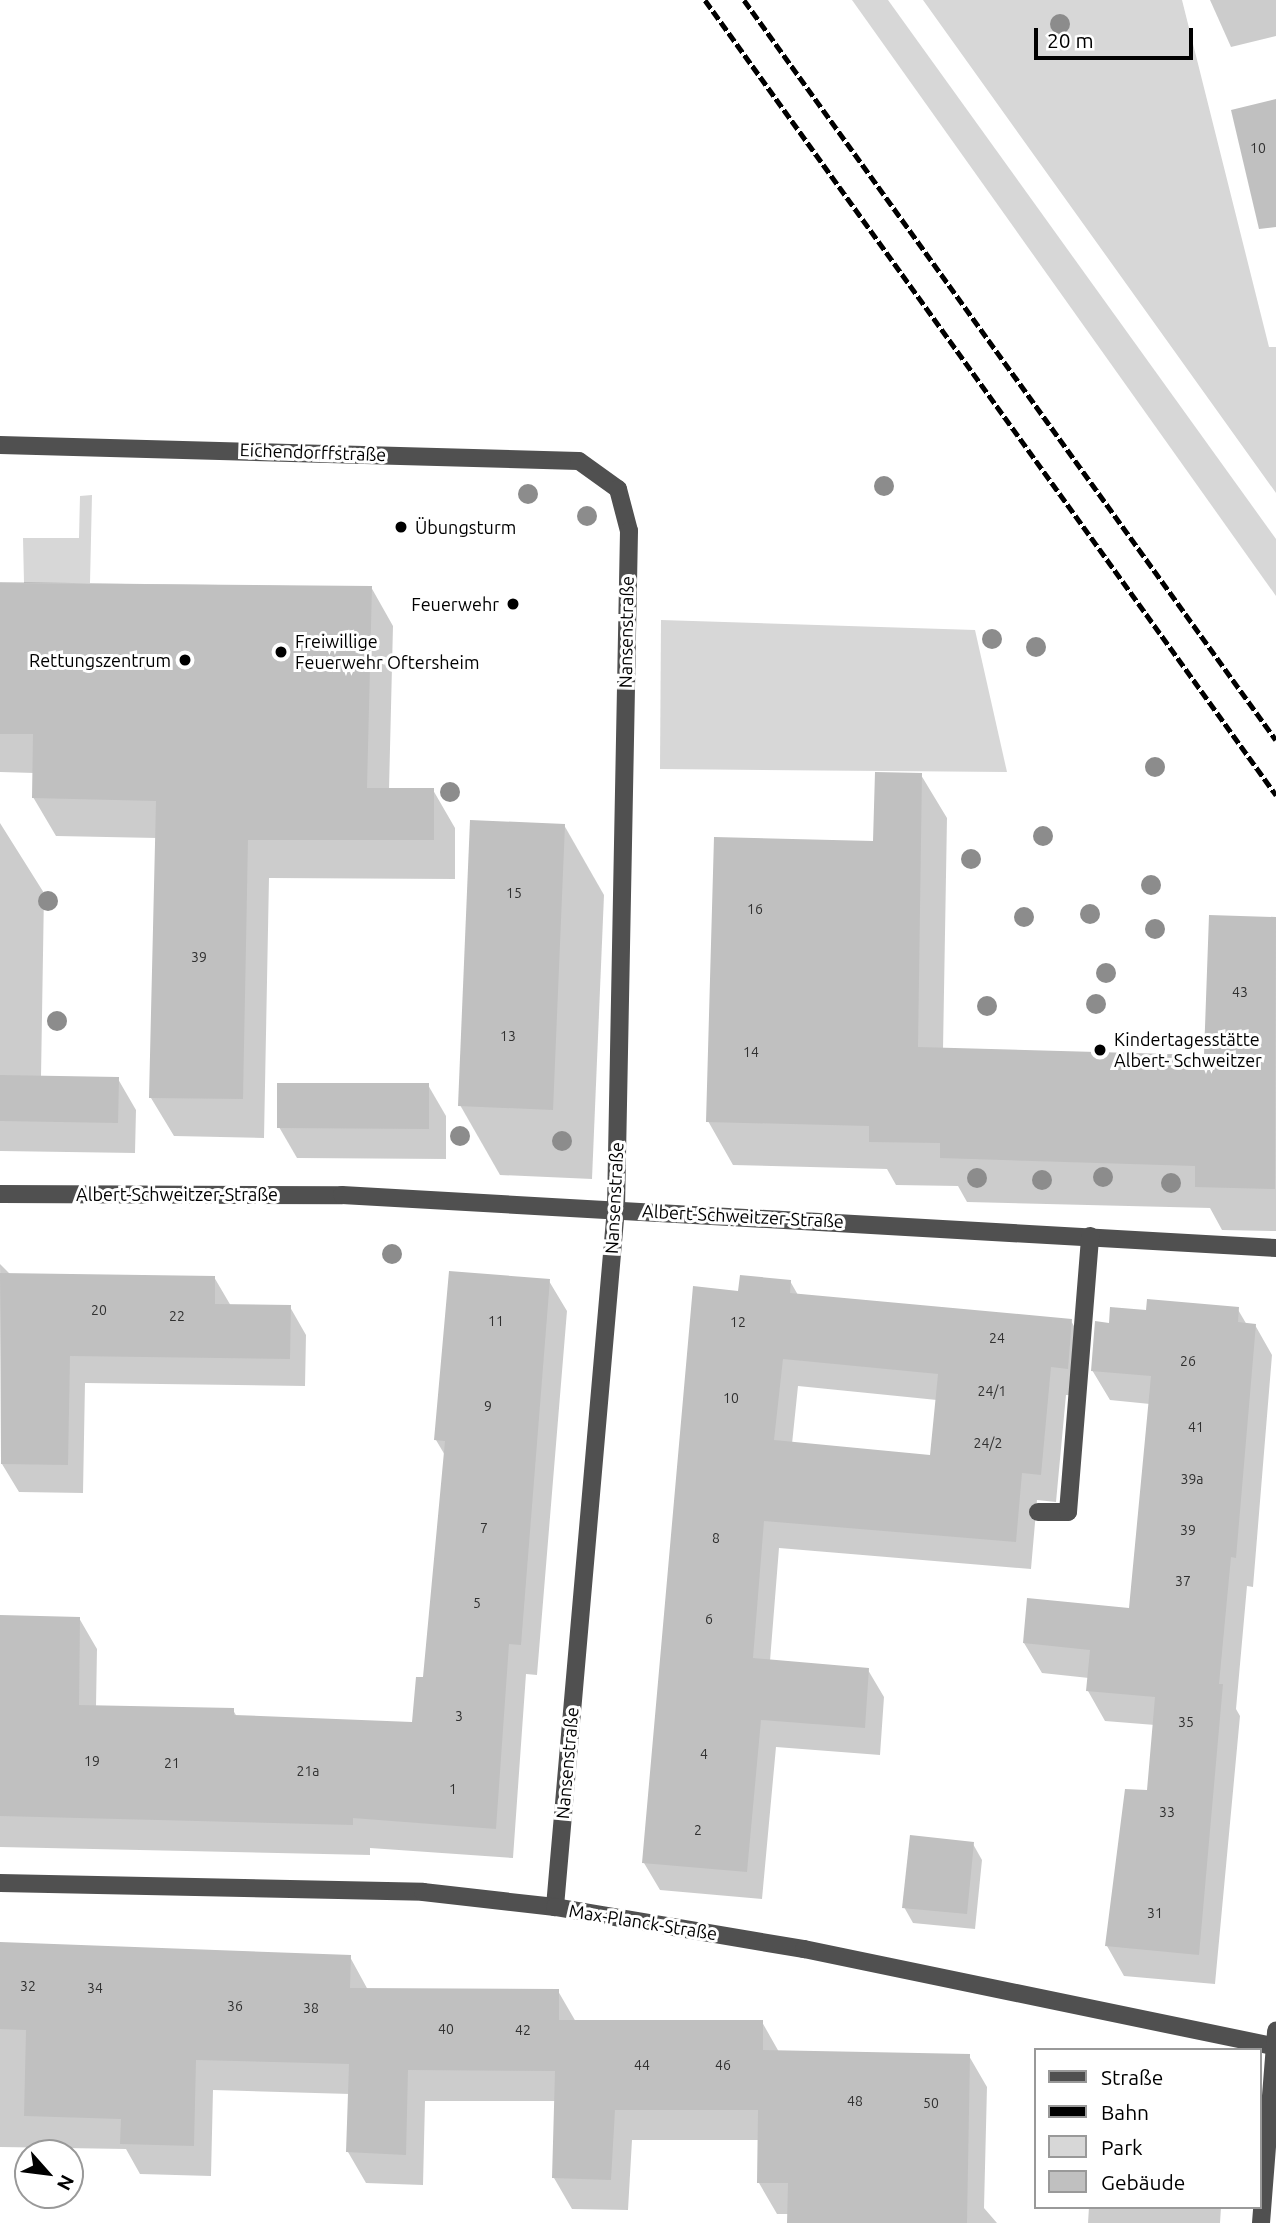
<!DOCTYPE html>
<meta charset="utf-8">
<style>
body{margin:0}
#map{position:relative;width:1276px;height:2223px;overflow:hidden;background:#fff;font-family:Ubuntu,sans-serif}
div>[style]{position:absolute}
.green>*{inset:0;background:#d7d7d7}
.shadow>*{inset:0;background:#0003}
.building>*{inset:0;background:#c0c0c0}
.minor>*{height:18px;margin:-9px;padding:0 9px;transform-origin:9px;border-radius:9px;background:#505050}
.rail>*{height:5px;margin-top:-2.5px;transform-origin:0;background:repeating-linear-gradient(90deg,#000 0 10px,transparent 0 13.5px)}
.trees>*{width:20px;height:20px;margin:-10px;border-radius:50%;background:#8c8c8c}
.dots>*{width:19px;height:19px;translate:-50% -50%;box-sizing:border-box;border:4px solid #fff;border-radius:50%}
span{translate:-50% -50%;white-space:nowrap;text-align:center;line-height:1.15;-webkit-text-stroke:6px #fff;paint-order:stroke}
.number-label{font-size:14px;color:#303030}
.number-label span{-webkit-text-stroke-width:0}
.street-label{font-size:18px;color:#000}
.poi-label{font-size:18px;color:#000}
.left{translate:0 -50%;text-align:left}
.right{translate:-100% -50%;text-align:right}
.legend{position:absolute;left:1034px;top:2048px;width:228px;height:161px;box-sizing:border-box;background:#fff;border:2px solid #999;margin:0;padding:9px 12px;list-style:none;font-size:21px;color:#000}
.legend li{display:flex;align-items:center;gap:14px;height:35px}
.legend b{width:35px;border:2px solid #999}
.north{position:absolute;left:14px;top:2139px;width:70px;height:70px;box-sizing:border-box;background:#fff;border:2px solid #999;border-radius:50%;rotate:118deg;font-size:19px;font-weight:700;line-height:28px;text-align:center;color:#000}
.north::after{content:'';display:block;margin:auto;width:24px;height:32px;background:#000;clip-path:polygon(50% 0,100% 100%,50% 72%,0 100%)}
.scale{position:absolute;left:1034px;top:28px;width:159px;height:32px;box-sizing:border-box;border:4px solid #000;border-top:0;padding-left:9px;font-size:21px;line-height:24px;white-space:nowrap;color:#000;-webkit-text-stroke:5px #fff;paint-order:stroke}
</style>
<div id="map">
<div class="green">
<i style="clip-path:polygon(852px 0,888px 0,1276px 539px,1276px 596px)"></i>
<i style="clip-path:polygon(923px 0,1182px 0,1269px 347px,1276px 347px,1276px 493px)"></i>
<i style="clip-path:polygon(92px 495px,90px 583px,24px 583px,23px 538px,79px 538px,80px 496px)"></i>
<i style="clip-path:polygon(661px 620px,975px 630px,1007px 772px,660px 769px)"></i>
</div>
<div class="shadow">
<i style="clip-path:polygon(1210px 0,1276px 0,1276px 36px,1231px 47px)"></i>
<i style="clip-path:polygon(0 582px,371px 587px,393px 626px,389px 790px,433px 790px,455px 828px,455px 879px,269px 878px,264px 1138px,174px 1136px,151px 1098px,157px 838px,56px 836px,33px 797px,34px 773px,0 772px)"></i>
<i style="clip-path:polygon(921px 775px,947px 818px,943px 1050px,1206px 1057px,1276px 919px,1276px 1231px,1222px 1230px,1210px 1208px,967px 1202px,958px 1186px,896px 1185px,887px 1169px,733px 1165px,708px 1121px,875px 843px)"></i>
<i style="clip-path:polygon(0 823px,44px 893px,41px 1078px,118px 1079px,136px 1110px,135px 1153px,0 1151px)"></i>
<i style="clip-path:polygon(564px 825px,604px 895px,592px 1179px,500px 1175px,460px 1105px)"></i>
<i style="clip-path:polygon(428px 1085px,446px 1116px,446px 1159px,297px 1158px,279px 1127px)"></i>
<i style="clip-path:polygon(0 1264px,11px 1275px,214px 1277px,231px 1306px,290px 1307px,306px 1335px,305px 1386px,85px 1383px,83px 1493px,19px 1492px,2px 1464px)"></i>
<i style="clip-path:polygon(549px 1281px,567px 1311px,537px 1675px,526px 1674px,513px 1858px,370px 1848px,370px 1855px,0 1847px,0 1678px,79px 1618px,97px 1649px,96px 1707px,233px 1710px,237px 1717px,414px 1724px,425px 1679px,446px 1457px,436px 1440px)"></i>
<i style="clip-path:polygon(evenodd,790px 1281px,798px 1295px,1071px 1321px,1087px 1348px,1083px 1396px,1066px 1395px,1056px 1502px,1037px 1500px,1031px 1569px,779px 1548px,770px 1661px,868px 1670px,884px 1697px,880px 1755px,776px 1747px,762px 1899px,660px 1890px,644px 1863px,739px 1293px,790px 1281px,798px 1386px,937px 1400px,932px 1457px,792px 1444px,798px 1386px)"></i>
<i style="clip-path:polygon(1237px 1308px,1247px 1325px,1255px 1325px,1272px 1355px,1253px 1587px,1247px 1586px,1236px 1709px,1240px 1716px,1215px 1984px,1124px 1976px,1107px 1946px,1148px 1792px,1155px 1725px,1105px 1721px,1088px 1691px,1089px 1678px,1042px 1673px,1024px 1643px,1131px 1610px,1150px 1404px,1110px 1400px,1092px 1370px,1110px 1325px,1147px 1312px)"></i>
<i style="clip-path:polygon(973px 1844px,982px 1860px,975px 1929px,913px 1923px,904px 1907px)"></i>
<i style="clip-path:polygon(0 1944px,350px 1957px,368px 1990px,558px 1991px,576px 2022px,762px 2022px,779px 2052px,969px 2056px,987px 2087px,984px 2208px,997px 2223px,789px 2223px,789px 2214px,777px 2214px,759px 2183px,759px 2140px,632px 2140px,628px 2210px,572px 2209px,554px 2178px,556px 2101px,425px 2101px,423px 2185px,366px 2183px,348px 2152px,350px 2094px,213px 2090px,211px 2176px,140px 2174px,126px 2149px,0 2147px)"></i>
<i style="clip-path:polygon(1089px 2207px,1221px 2207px,1220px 2223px,1088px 2223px)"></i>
</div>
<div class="building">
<i style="clip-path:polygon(1276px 99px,1276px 227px,1259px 229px,1231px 110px)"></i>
<i style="clip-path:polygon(0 583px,372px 586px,367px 788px,434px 788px,434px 840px,248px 840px,243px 1099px,149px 1098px,156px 801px,32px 798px,33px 734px,0 734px)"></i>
<i style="clip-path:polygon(875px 772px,922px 773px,918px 1047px,1204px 1055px,1209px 915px,1276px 917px,1275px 1189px,1195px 1187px,1195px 1166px,940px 1158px,940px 1143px,869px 1142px,869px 1126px,706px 1122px,714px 837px,873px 841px)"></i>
<i style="clip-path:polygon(470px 820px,565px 824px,553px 1110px,458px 1106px)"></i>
<i style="clip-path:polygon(0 1075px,119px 1077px,118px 1123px,0 1121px)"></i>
<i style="clip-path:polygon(277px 1083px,429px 1083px,429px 1129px,277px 1128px)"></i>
<i style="clip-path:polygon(449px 1271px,550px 1279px,521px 1645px,509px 1644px,496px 1829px,353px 1818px,353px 1825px,0 1816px,0 1615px,80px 1617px,79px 1705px,234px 1708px,234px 1715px,412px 1722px,416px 1677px,423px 1677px,445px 1441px,434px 1440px)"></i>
<i style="clip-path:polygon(0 1273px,215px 1276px,215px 1304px,291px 1305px,290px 1359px,70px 1356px,68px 1465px,1px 1464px)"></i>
<i style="clip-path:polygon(evenodd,740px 1275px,791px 1280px,790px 1293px,1072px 1319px,1068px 1369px,1051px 1367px,1041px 1475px,1022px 1473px,1016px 1542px,764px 1521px,753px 1658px,869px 1668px,865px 1728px,761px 1720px,747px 1872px,642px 1863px,693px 1286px,738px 1291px,740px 1275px,783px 1359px,938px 1374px,930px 1455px,774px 1440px,783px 1359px)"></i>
<i style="clip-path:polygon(1147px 1299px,1239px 1307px,1238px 1322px,1256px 1324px,1236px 1558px,1231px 1557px,1219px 1684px,1223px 1684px,1199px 1955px,1105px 1946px,1125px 1789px,1147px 1790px,1155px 1697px,1086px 1691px,1090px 1650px,1023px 1643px,1027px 1598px,1129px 1608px,1151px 1376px,1091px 1371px,1095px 1321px,1109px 1323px,1110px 1307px,1146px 1310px)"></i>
<i style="clip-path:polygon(910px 1835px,974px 1842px,967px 1914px,902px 1908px)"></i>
<i style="clip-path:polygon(0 1942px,351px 1955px,350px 1988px,559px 1989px,559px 2020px,763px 2020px,763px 2050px,970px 2054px,967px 2223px,787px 2223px,788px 2183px,757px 2183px,758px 2110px,615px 2110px,611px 2180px,552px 2178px,555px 2071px,408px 2070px,406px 2155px,346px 2152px,349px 2064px,196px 2060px,194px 2146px,120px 2144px,121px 2119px,24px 2116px,26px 2030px,0 2029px)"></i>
</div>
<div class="minor">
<i style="left:0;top:445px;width:579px;rotate:1.58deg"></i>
<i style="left:579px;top:461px;width:48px;rotate:35.7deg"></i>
<i style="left:618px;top:489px;width:43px;rotate:75.3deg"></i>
<i style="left:629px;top:531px;width:677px;rotate:91.1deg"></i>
<i style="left:616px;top:1208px;width:702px;rotate:94.99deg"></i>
<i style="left:0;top:1194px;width:342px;rotate:0.2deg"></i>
<i style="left:342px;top:1195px;width:936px;rotate:3.25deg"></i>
<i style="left:1038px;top:1512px;width:30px"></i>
<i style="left:1068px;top:1512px;width:277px;rotate:-85.4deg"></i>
<i style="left:0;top:1883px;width:423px;rotate:1.2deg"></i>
<i style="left:423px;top:1892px;width:133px;rotate:6.5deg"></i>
<i style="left:555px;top:1907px;width:253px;rotate:9.6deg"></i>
<i style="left:804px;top:1949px;width:482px;rotate:11.7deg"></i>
<i style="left:1261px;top:2223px;width:193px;rotate:-85.5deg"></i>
</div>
<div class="rail">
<i style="left:705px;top:0;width:979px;rotate:54.31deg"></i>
<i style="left:744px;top:0;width:911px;rotate:54.29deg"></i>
</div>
<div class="trees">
<i style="left:1060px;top:24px"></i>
<i style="left:884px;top:486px"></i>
<i style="left:528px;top:494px"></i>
<i style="left:587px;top:516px"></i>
<i style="left:992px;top:639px"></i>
<i style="left:1036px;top:647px"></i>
<i style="left:1155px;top:767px"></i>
<i style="left:450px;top:792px"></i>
<i style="left:1043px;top:836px"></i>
<i style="left:971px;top:859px"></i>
<i style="left:1151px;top:885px"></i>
<i style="left:48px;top:901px"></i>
<i style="left:1090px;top:914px"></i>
<i style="left:1024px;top:917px"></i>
<i style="left:1155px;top:929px"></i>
<i style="left:1106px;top:973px"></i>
<i style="left:1096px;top:1004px"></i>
<i style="left:987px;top:1006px"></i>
<i style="left:57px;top:1021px"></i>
<i style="left:460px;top:1136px"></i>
<i style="left:562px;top:1141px"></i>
<i style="left:1103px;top:1177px"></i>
<i style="left:977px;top:1178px"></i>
<i style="left:1042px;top:1180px"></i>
<i style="left:1171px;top:1183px"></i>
<i style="left:392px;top:1254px"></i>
</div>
<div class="dots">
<i style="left:401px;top:527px;background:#000"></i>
<i style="left:513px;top:604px;background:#000"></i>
<i style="left:281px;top:652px;background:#000"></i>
<i style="left:185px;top:660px;background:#000"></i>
<i style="left:1100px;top:1050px;background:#000"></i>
</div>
<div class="number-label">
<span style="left:1258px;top:148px">10</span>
<span style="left:514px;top:893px">15</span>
<span style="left:755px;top:909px">16</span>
<span style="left:199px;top:957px">39</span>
<span style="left:1240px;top:992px">43</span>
<span style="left:508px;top:1036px">13</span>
<span style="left:751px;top:1052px">14</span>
<span style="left:99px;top:1310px">20</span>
<span style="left:177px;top:1316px">22</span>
<span style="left:496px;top:1321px">11</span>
<span style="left:738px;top:1322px">12</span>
<span style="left:997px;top:1338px">24</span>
<span style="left:1188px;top:1361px">26</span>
<span style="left:992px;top:1391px">24/1</span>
<span style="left:731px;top:1398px">10</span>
<span style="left:488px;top:1406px">9</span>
<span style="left:1196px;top:1427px">41</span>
<span style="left:988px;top:1443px">24/2</span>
<span style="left:1192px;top:1479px">39a</span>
<span style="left:484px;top:1528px">7</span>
<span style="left:1188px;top:1530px">39</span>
<span style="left:716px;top:1538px">8</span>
<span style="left:1183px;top:1581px">37</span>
<span style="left:477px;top:1603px">5</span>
<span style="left:709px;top:1619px">6</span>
<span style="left:459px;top:1716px">3</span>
<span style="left:1186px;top:1722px">35</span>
<span style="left:704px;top:1754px">4</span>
<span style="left:92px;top:1761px">19</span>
<span style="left:172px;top:1763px">21</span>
<span style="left:308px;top:1771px">21a</span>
<span style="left:453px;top:1789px">1</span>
<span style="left:1167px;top:1812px">33</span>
<span style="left:698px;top:1830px">2</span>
<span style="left:1155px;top:1913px">31</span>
<span style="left:28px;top:1986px">32</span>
<span style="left:95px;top:1988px">34</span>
<span style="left:235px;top:2006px">36</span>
<span style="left:311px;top:2008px">38</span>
<span style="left:446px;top:2029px">40</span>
<span style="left:523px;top:2030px">42</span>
<span style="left:642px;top:2065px">44</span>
<span style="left:723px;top:2065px">46</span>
<span style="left:855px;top:2101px">48</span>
<span style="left:931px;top:2103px">50</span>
</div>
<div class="street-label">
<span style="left:313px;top:452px;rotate:2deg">Eichendorffstraße</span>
<span style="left:626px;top:632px;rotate:-89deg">Nansenstraße</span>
<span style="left:177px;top:1194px">Albert-Schweitzer-Straße</span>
<span style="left:614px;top:1198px;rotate:-87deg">Nansenstraße</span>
<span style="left:743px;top:1216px;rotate:3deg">Albert-Schweitzer-Straße</span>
<span style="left:567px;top:1763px;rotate:-85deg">Nansenstraße</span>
<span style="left:643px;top:1922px;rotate:9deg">Max-Planck-Straße</span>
</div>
<div class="poi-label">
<span class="left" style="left:415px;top:527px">Übungsturm</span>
<span class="right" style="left:499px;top:604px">Feuerwehr</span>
<span class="left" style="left:295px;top:652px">Freiwillige<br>Feuerwehr Oftersheim</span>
<span class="right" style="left:171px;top:660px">Rettungszentrum</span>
<span class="left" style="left:1114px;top:1050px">Kindertagesstätte<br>Albert- Schweitzer</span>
</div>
<ul class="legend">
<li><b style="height:9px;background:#505050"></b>Straße</li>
<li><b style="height:9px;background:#000"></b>Bahn</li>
<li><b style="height:19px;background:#d7d7d7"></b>Park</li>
<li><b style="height:19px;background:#c0c0c0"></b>Gebäude</li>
</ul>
<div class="north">N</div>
<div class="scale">20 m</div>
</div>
